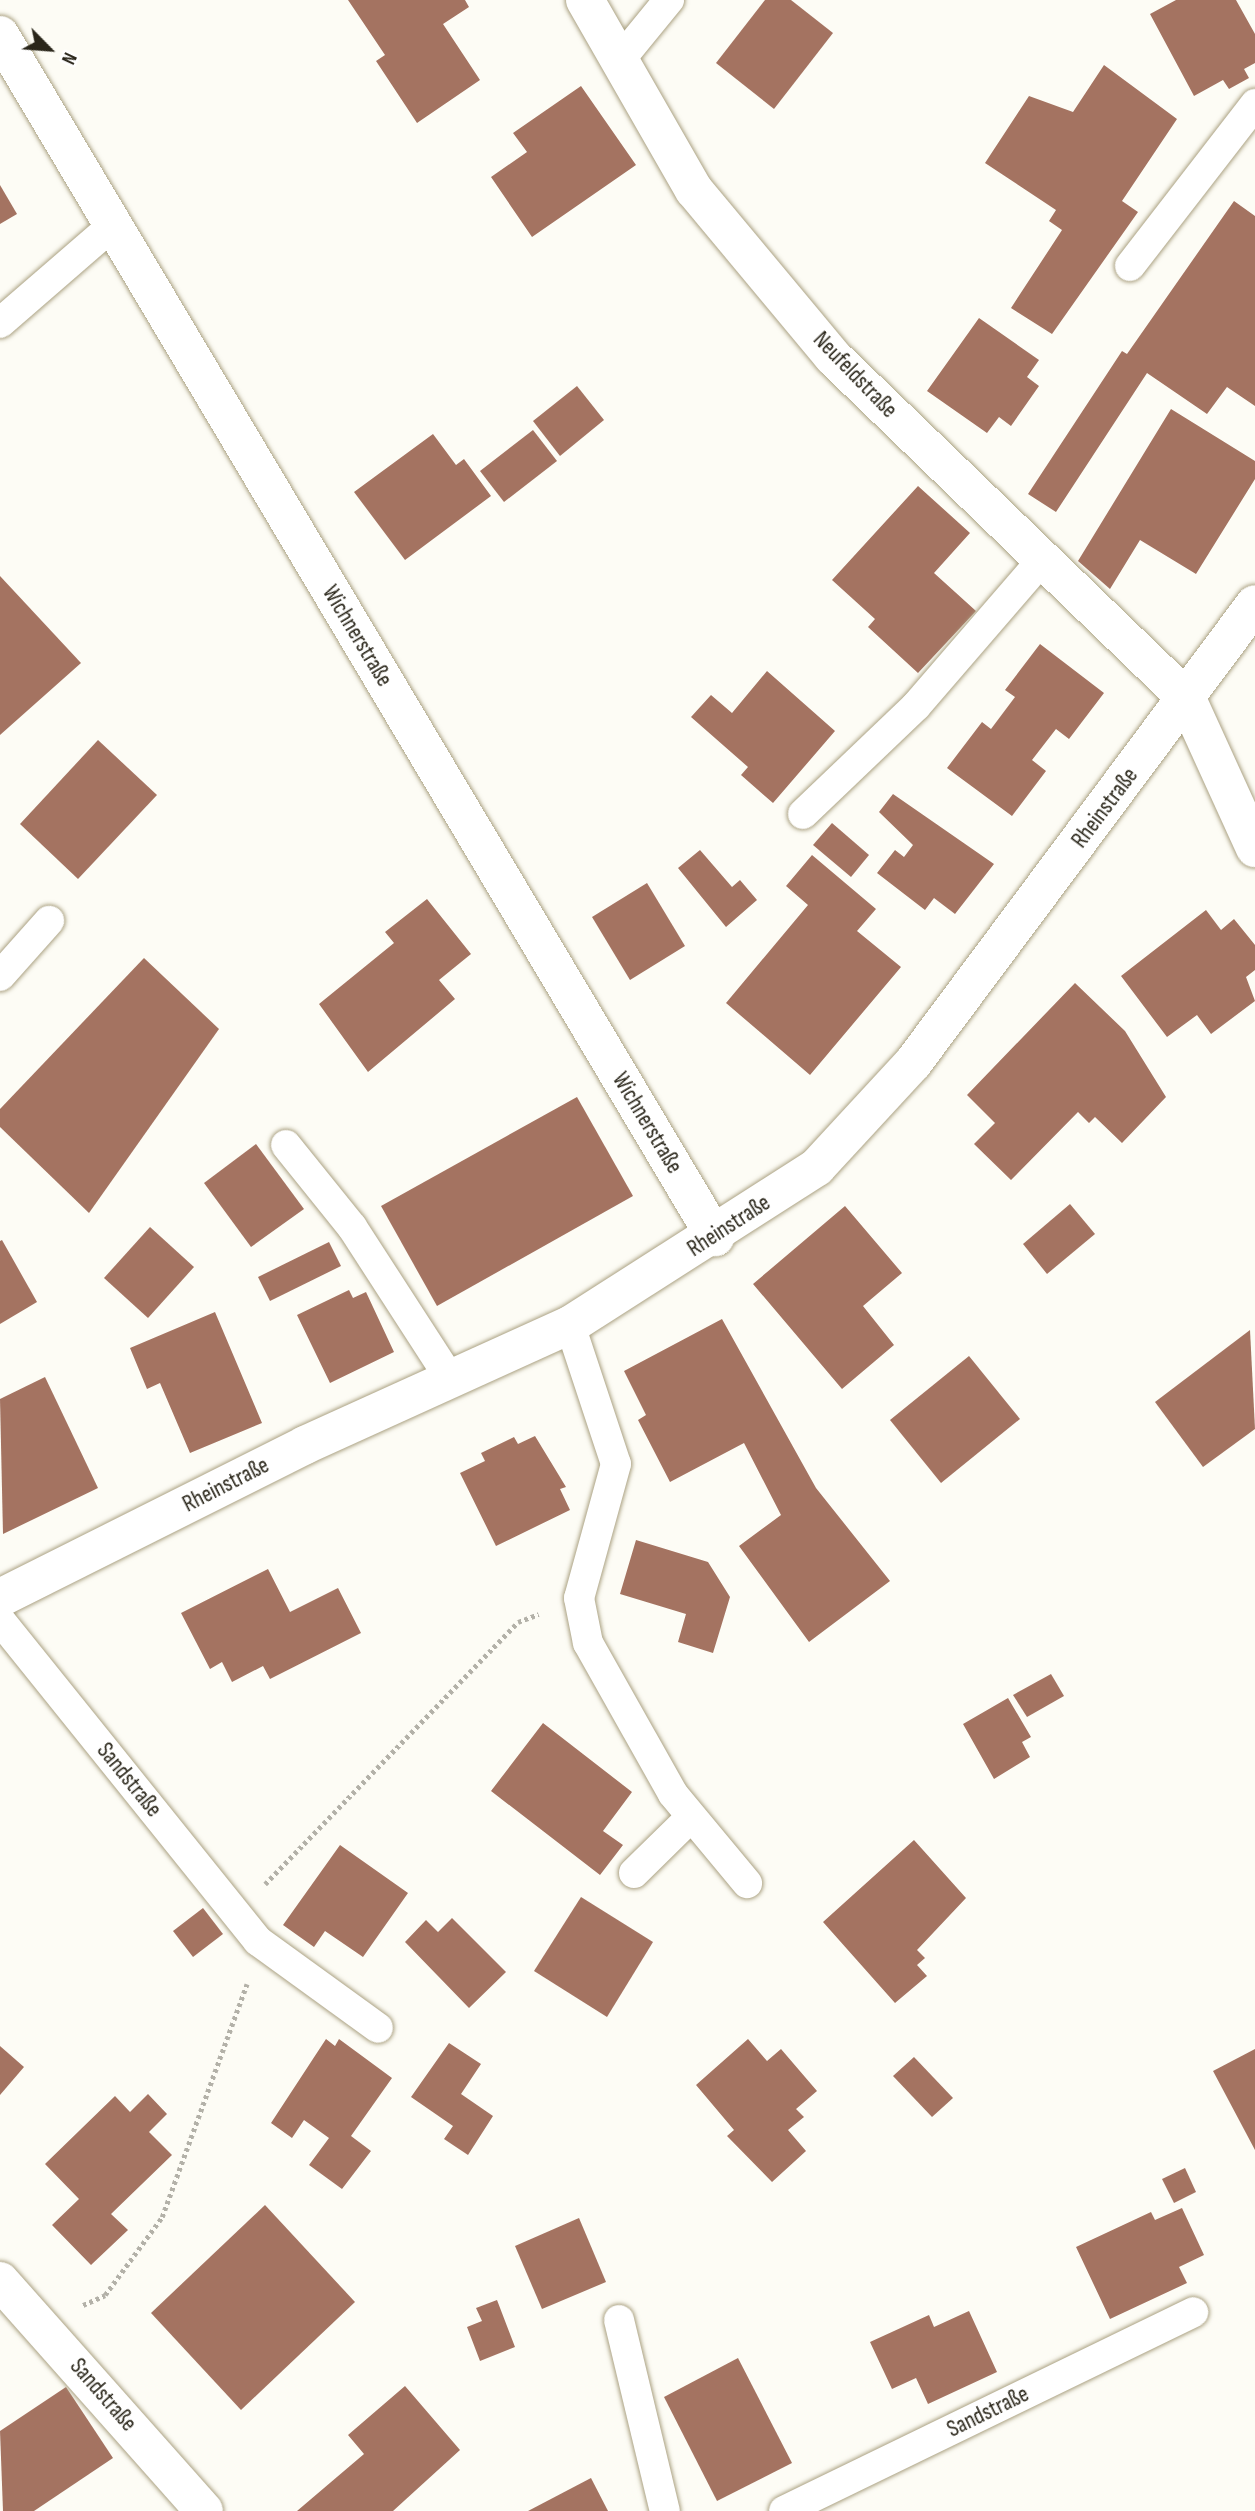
<!DOCTYPE html>
<meta charset="utf-8">
<style>
body{margin:0}
#map{position:relative;width:1255px;height:2511px;overflow:hidden;background:#fdfcf5;font-family:"Sofia Sans Condensed",sans-serif}
div>[style]{position:absolute}
.building>*{inset:0;background:#a47361}
.path>*{height:4.5px;margin-top:-2.25px;transform-origin:0;background:repeating-linear-gradient(90deg,#b3b1a8 0 3.5px,transparent 0 7px)}
.roads{filter:drop-shadow(0 0 2px #aba283) drop-shadow(0 0 2px #aba283)}
.lane>*{height:30px;margin:-15px;padding:0 15px;transform-origin:15px;border-radius:15px;background:#fff}
.street>*{height:38px;margin:-19px;padding:0 19px;transform-origin:19px;border-radius:19px;background:#fff}
span{translate:-50% -50%;white-space:nowrap;text-align:center;line-height:1.15;-webkit-text-stroke:7px #fff;paint-order:stroke}
.street-label{font-size:23px;color:#2a261a}
.north{position:absolute;left:14px;top:14px;width:70px;height:70px;-webkit-text-stroke:5px #fff;paint-order:stroke;rotate:115deg;font-size:19px;font-weight:700;line-height:28px;text-align:center;color:#2a261a}
.north::after{content:'';display:block;margin:auto;width:24px;height:32px;background:#2a261a;clip-path:polygon(50% 0,100% 100%,50% 72%,0 100%)}
</style>
<div id="map">
<div class="building">
<i style="clip-path:polygon(348px 0,465px 0,469px 7px,443px 24px,480px 80px,417px 123px,376px 61px,385px 55px)"></i>
<i style="clip-path:polygon(765px 0,791px 0,833px 33px,774px 109px,716px 63px)"></i>
<i style="clip-path:polygon(1176px 0,1236px 0,1255px 34px,1255px 63px,1244px 69px,1249px 78px,1229px 89px,1223px 80px,1194px 96px,1150px 14px)"></i>
<i style="clip-path:polygon(1104px 65px,1177px 119px,1122px 201px,1138px 212px,1052px 334px,1011px 308px,1062px 230px,1049px 221px,1056px 210px,985px 163px,1029px 96px,1073px 112px)"></i>
<i style="clip-path:polygon(581px 86px,636px 165px,532px 237px,491px 177px,527px 152px,513px 133px)"></i>
<i style="clip-path:polygon(0 185px,17px 214px,0 224px)"></i>
<i style="clip-path:polygon(1234px 201px,1255px 216px,1255px 406px,1227px 387px,1207px 414px,1147px 373px,1056px 512px,1028px 494px,1122px 351px,1127px 354px)"></i>
<i style="clip-path:polygon(979px 318px,1039px 360px,1027px 377px,1039px 386px,1011px 426px,999px 417px,987px 433px,927px 391px)"></i>
<i style="clip-path:polygon(577px 386px,604px 420px,560px 456px,533px 421px)"></i>
<i style="clip-path:polygon(1171px 409px,1255px 461px,1255px 479px,1196px 574px,1140px 540px,1110px 589px,1078px 561px)"></i>
<i style="clip-path:polygon(533px 430px,557px 461px,504px 502px,480px 471px)"></i>
<i style="clip-path:polygon(433px 434px,456px 465px,464px 459px,491px 496px,405px 560px,354px 492px)"></i>
<i style="clip-path:polygon(918px 486px,970px 533px,934px 573px,976px 611px,918px 673px,868px 627px,875px 619px,832px 580px)"></i>
<i style="clip-path:polygon(0 576px,81px 663px,0 735px)"></i>
<i style="clip-path:polygon(1040px 644px,1104px 693px,1069px 739px,1056px 729px,1032px 760px,1046px 771px,1012px 816px,947px 768px,982px 722px,991px 729px,1015px 697px,1005px 690px)"></i>
<i style="clip-path:polygon(767px 671px,835px 731px,773px 803px,741px 775px,748px 767px,691px 717px,711px 695px,732px 713px)"></i>
<i style="clip-path:polygon(98px 740px,157px 795px,78px 879px,20px 824px)"></i>
<i style="clip-path:polygon(893px 794px,994px 864px,955px 914px,934px 898px,925px 910px,877px 873px,895px 850px,904px 857px,913px 845px,879px 812px)"></i>
<i style="clip-path:polygon(832px 823px,869px 855px,851px 877px,813px 845px)"></i>
<i style="clip-path:polygon(700px 850px,732px 887px,740px 880px,757px 900px,726px 927px,678px 868px)"></i>
<i style="clip-path:polygon(812px 855px,876px 909px,857px 931px,901px 967px,810px 1075px,726px 1003px,808px 905px,786px 886px)"></i>
<i style="clip-path:polygon(647px 883px,685px 946px,630px 980px,592px 917px)"></i>
<i style="clip-path:polygon(427px 899px,471px 954px,439px 980px,455px 999px,368px 1072px,319px 1004px,394px 943px,385px 932px)"></i>
<i style="clip-path:polygon(1206px 910px,1221px 930px,1234px 919px,1255px 945px,1255px 970px,1246px 977px,1255px 1001px,1211px 1034px,1197px 1015px,1167px 1037px,1121px 976px)"></i>
<i style="clip-path:polygon(144px 958px,219px 1029px,89px 1213px,0 1127px,0 1109px)"></i>
<i style="clip-path:polygon(1075px 983px,1125px 1031px,1166px 1097px,1122px 1143px,1095px 1117px,1089px 1123px,1078px 1112px,1011px 1180px,974px 1144px,995px 1123px,967px 1095px)"></i>
<i style="clip-path:polygon(577px 1097px,633px 1196px,437px 1306px,381px 1206px)"></i>
<i style="clip-path:polygon(256px 1144px,304px 1209px,251px 1247px,204px 1183px)"></i>
<i style="clip-path:polygon(1070px 1204px,1095px 1234px,1047px 1274px,1023px 1244px)"></i>
<i style="clip-path:polygon(845px 1206px,902px 1273px,863px 1306px,894px 1345px,842px 1389px,753px 1284px)"></i>
<i style="clip-path:polygon(150px 1227px,194px 1267px,148px 1318px,104px 1278px)"></i>
<i style="clip-path:polygon(2px 1240px,37px 1302px,0 1324px,0 1241px)"></i>
<i style="clip-path:polygon(329px 1242px,341px 1266px,270px 1301px,258px 1277px)"></i>
<i style="clip-path:polygon(349px 1290px,353px 1298px,366px 1292px,394px 1352px,330px 1383px,297px 1315px)"></i>
<i style="clip-path:polygon(215px 1312px,262px 1423px,190px 1453px,160px 1383px,147px 1389px,130px 1348px)"></i>
<i style="clip-path:polygon(722px 1319px,816px 1488px,890px 1581px,809px 1642px,739px 1546px,781px 1515px,744px 1443px,670px 1482px,638px 1420px,646px 1415px,624px 1371px)"></i>
<i style="clip-path:polygon(1250px 1330px,1255px 1429px,1203px 1467px,1155px 1402px)"></i>
<i style="clip-path:polygon(969px 1356px,1020px 1419px,941px 1483px,890px 1420px)"></i>
<i style="clip-path:polygon(45px 1377px,98px 1488px,3px 1534px,0 1399px)"></i>
<i style="clip-path:polygon(535px 1436px,566px 1487px,560px 1489px,570px 1510px,496px 1546px,460px 1473px,485px 1461px,481px 1453px,514px 1437px,518px 1444px)"></i>
<i style="clip-path:polygon(636px 1540px,708px 1562px,730px 1597px,713px 1653px,678px 1642px,686px 1614px,620px 1594px)"></i>
<i style="clip-path:polygon(268px 1569px,290px 1612px,338px 1588px,361px 1633px,270px 1679px,263px 1666px,232px 1682px,222px 1662px,210px 1669px,181px 1613px)"></i>
<i style="clip-path:polygon(1051px 1674px,1064px 1696px,1027px 1717px,1013px 1695px)"></i>
<i style="clip-path:polygon(1008px 1698px,1031px 1737px,1022px 1742px,1030px 1757px,994px 1779px,963px 1724px)"></i>
<i style="clip-path:polygon(543px 1723px,632px 1792px,603px 1831px,623px 1845px,600px 1875px,491px 1791px)"></i>
<i style="clip-path:polygon(914px 1840px,966px 1898px,917px 1950px,925px 1958px,917px 1965px,927px 1976px,895px 2003px,823px 1922px)"></i>
<i style="clip-path:polygon(340px 1845px,408px 1893px,363px 1957px,325px 1931px,314px 1947px,283px 1925px)"></i>
<i style="clip-path:polygon(581px 1897px,653px 1942px,607px 2017px,534px 1971px)"></i>
<i style="clip-path:polygon(203px 1908px,223px 1934px,193px 1957px,173px 1931px)"></i>
<i style="clip-path:polygon(452px 1918px,506px 1972px,469px 2008px,405px 1942px,426px 1920px,438px 1932px)"></i>
<i style="clip-path:polygon(326px 2039px,335px 2046px,339px 2039px,392px 2078px,351px 2136px,371px 2151px,342px 2189px,309px 2165px,329px 2138px,304px 2120px,292px 2138px,271px 2123px)"></i>
<i style="clip-path:polygon(748px 2039px,767px 2061px,781px 2049px,817px 2091px,796px 2109px,804px 2117px,788px 2130px,806px 2151px,772px 2182px,727px 2136px,734px 2130px,696px 2085px)"></i>
<i style="clip-path:polygon(449px 2043px,481px 2064px,461px 2094px,493px 2116px,468px 2155px,444px 2139px,453px 2126px,411px 2097px)"></i>
<i style="clip-path:polygon(0 2046px,24px 2067px,0 2095px)"></i>
<i style="clip-path:polygon(1255px 2049px,1255px 2150px,1213px 2071px)"></i>
<i style="clip-path:polygon(914px 2057px,953px 2098px,932px 2117px,893px 2076px)"></i>
<i style="clip-path:polygon(148px 2094px,167px 2114px,149px 2132px,172px 2155px,111px 2214px,128px 2230px,91px 2265px,52px 2225px,79px 2199px,45px 2164px,115px 2096px,130px 2112px)"></i>
<i style="clip-path:polygon(1185px 2168px,1196px 2192px,1174px 2203px,1162px 2179px)"></i>
<i style="clip-path:polygon(265px 2205px,355px 2302px,241px 2410px,151px 2313px)"></i>
<i style="clip-path:polygon(1182px 2208px,1204px 2255px,1179px 2267px,1187px 2283px,1110px 2319px,1076px 2247px,1151px 2212px,1155px 2220px)"></i>
<i style="clip-path:polygon(579px 2218px,606px 2282px,542px 2309px,515px 2246px)"></i>
<i style="clip-path:polygon(497px 2300px,515px 2347px,480px 2361px,467px 2327px,482px 2321px,476px 2308px)"></i>
<i style="clip-path:polygon(969px 2311px,997px 2372px,928px 2404px,916px 2378px,892px 2389px,870px 2342px,929px 2315px,934px 2327px)"></i>
<i style="clip-path:polygon(738px 2358px,792px 2463px,717px 2501px,664px 2397px)"></i>
<i style="clip-path:polygon(405px 2386px,460px 2450px,393px 2511px,297px 2511px,364px 2454px,348px 2435px)"></i>
<i style="clip-path:polygon(66px 2387px,113px 2458px,34px 2511px,3px 2511px,0 2431px)"></i>
<i style="clip-path:polygon(591px 2478px,608px 2511px,528px 2511px)"></i>
</div>
<div class="path">
<i style="left:265px;top:1884px;width:364px;rotate:-46deg"></i>
<i style="left:518px;top:1622px;width:22px;rotate:-21deg"></i>
<i style="left:83px;top:2305px;width:24px;rotate:-24deg"></i>
<i style="left:105px;top:2295px;width:97px;rotate:-53.8deg"></i>
<i style="left:162px;top:2217px;width:248px;rotate:-70deg"></i>
</div>
<div class="roads">
<div class="lane">
<i style="left:619px;top:61px;width:79px;rotate:-50.7deg"></i>
<i style="left:1130px;top:266px;width:205px;rotate:-52.3deg"></i>
<i style="left:0;top:323px;width:148px;rotate:-40.9deg"></i>
<i style="left:803px;top:814px;width:156px;rotate:-43.7deg"></i>
<i style="left:916px;top:706px;width:194px;rotate:-49.2deg"></i>
<i style="left:0;top:976px;width:74px;rotate:-48.3deg"></i>
<i style="left:286px;top:1145px;width:105px;rotate:51.2deg"></i>
<i style="left:352px;top:1227px;width:179px;rotate:57.1deg"></i>
<i style="left:570px;top:1325px;width:146px;rotate:71.7deg"></i>
<i style="left:616px;top:1464px;width:139px;rotate:105.4deg"></i>
<i style="left:579px;top:1598px;width:46px;rotate:78.7deg"></i>
<i style="left:588px;top:1643px;width:173px;rotate:60.6deg"></i>
<i style="left:673px;top:1794px;width:116px;rotate:50.3deg"></i>
<i style="left:0;top:1620px;width:412px;rotate:51.2deg"></i>
<i style="left:258px;top:1941px;width:148px;rotate:35.9deg"></i>
<i style="left:634px;top:1873px;width:78px;rotate:-44.5deg"></i>
<i style="left:619px;top:2320px;width:196px;rotate:76.5deg"></i>
<i style="left:784px;top:2511px;width:455px;rotate:-25.9deg"></i>
</div>
<div class="street">
<i style="left:585px;top:0;width:219px;rotate:60.2deg"></i>
<i style="left:694px;top:190px;width:217px;rotate:50.2deg"></i>
<i style="left:833px;top:357px;width:492px;rotate:44deg"></i>
<i style="left:1187px;top:699px;width:164px;rotate:65.5deg"></i>
<i style="left:0;top:35px;width:1399px;rotate:59.25deg"></i>
<i style="left:0;top:1598px;width:341px;rotate:-26.6deg"></i>
<i style="left:305px;top:1445px;width:291px;rotate:-24.4deg"></i>
<i style="left:570px;top:1325px;width:293px;rotate:-32.6deg"></i>
<i style="left:817px;top:1167px;width:142px;rotate:-47.3deg"></i>
<i style="left:913px;top:1063px;width:572px;rotate:-53.31deg"></i>
<i style="left:0;top:2281px;width:307px;rotate:48.4deg"></i>
</div>
</div>
<div class="street-label">
<span style="left:855px;top:375px;rotate:46deg">Neufeldstraße</span>
<span style="left:357px;top:636px;rotate:59deg">Wichnerstraße</span>
<span style="left:1105px;top:808px;rotate:-53deg">Rheinstraße</span>
<span style="left:647px;top:1123px;rotate:59deg">Wichnerstraße</span>
<span style="left:729px;top:1226px;rotate:-33deg">Rheinstraße</span>
<span style="left:226px;top:1485px;rotate:-27deg">Rheinstraße</span>
<span style="left:129px;top:1780px;rotate:51deg">Sandstraße</span>
<span style="left:103px;top:2395px;rotate:49deg">Sandstraße</span>
<span style="left:988px;top:2412px;rotate:-26deg">Sandstraße</span>
</div>
<div class="north">N</div>
</div>
